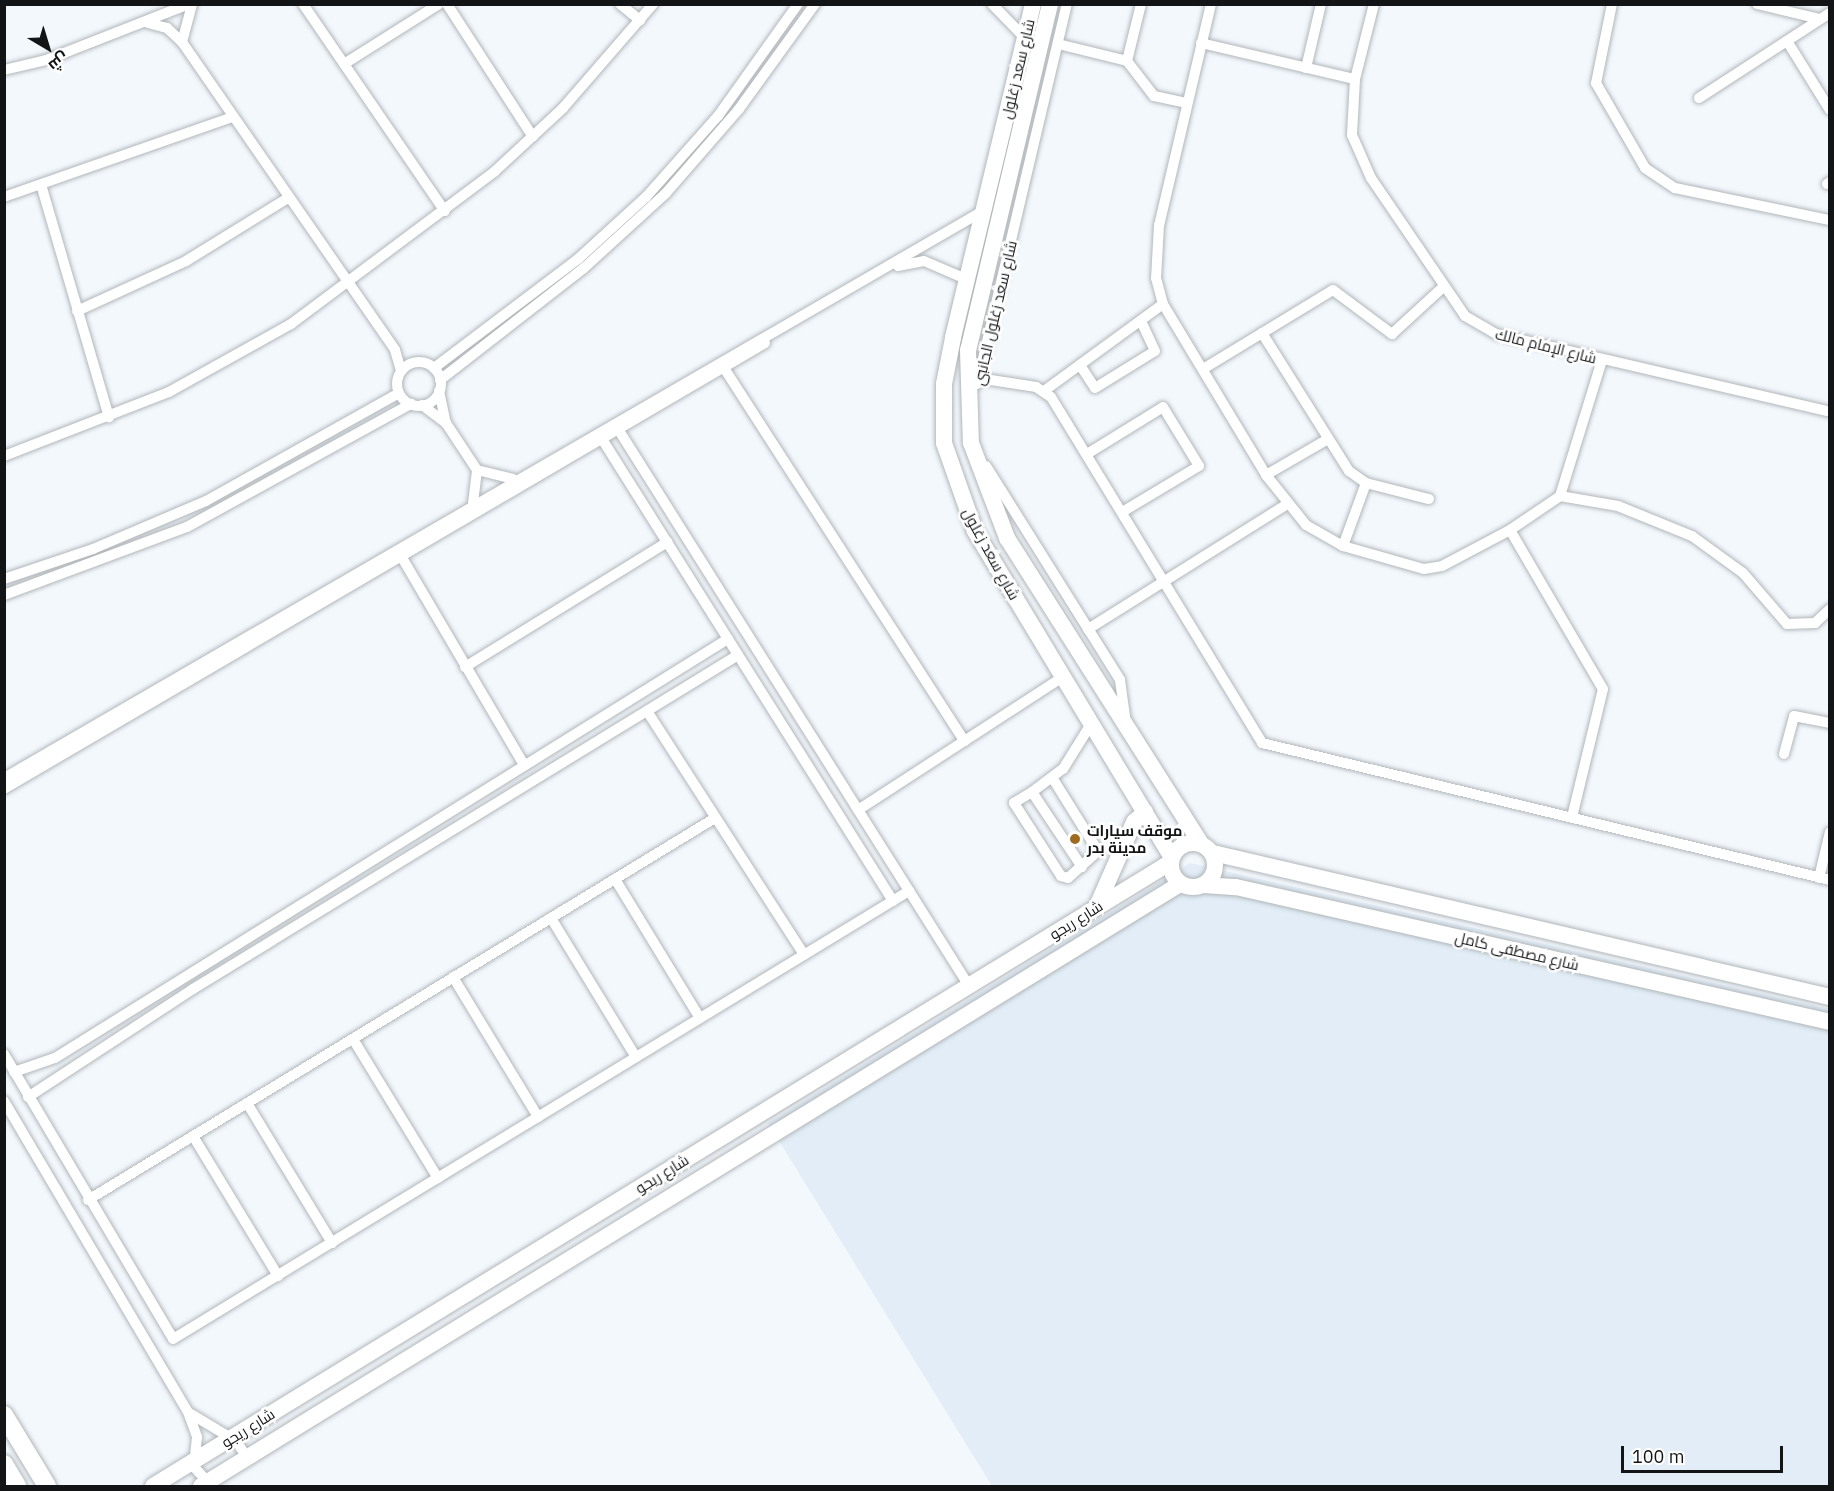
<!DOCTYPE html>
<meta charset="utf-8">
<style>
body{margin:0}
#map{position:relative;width:1834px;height:1491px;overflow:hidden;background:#f3f8fd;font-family:"IBM Plex Sans",Cairo,sans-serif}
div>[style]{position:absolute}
.built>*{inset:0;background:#e2edf7}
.roads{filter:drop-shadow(0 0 2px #b1b6ba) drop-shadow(0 0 2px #b1b6ba)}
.street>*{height:10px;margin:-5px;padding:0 5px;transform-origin:5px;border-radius:5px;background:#fff}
.street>.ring{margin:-5px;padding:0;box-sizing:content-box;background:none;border:10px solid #fff;border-radius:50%}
.secondary>*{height:16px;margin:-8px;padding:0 8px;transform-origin:8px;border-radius:8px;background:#fff}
.secondary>.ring{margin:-8px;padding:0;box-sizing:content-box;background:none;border:16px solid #fff;border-radius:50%}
.primary>*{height:18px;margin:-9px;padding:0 9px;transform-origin:9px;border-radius:9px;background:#fff}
.dots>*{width:16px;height:16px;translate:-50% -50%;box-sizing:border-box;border:3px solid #fff;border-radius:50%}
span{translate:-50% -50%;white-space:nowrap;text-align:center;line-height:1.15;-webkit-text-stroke:5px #fff;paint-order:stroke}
.street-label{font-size:15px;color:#121416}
.poi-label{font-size:15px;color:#121416;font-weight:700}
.left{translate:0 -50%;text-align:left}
.frame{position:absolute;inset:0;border:6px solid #121416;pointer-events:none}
.north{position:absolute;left:18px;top:18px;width:60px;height:60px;-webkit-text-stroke:4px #fff;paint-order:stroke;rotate:142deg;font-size:16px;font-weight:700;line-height:24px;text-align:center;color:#121416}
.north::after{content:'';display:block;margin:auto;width:21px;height:27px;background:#121416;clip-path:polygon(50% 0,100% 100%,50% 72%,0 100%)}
.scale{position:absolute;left:1621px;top:1446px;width:162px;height:27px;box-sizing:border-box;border:3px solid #121416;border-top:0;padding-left:8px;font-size:18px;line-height:21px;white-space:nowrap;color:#121416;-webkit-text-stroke:4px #fff;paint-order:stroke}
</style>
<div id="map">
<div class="built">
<i style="clip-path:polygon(1190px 863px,1829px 1009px,1829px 1486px,992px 1486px,768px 1123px)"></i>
</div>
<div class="roads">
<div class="street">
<i style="left:303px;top:4px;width:251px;rotate:55.6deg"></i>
<i style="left:447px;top:4px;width:158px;rotate:57.1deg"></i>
<i style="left:620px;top:4px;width:26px;rotate:39deg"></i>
<i style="left:992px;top:4px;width:46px;rotate:45.9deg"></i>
<i style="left:1141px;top:4px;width:59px;rotate:103.8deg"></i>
<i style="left:1127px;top:61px;width:44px;rotate:52.4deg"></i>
<i style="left:1154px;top:96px;width:34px;rotate:12deg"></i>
<i style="left:1211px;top:4px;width:227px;rotate:103.2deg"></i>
<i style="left:1159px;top:225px;width:53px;rotate:93.2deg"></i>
<i style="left:1156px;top:278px;width:27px;rotate:75deg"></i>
<i style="left:1163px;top:304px;width:200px;rotate:58.9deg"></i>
<i style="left:1266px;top:475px;width:64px;rotate:51.3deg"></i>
<i style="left:1306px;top:525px;width:43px;rotate:29.6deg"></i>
<i style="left:1343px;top:546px;width:84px;rotate:15.9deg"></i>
<i style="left:1424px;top:569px;width:18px;rotate:-9deg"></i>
<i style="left:1442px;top:566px;width:77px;rotate:-27.9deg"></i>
<i style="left:1510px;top:530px;width:60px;rotate:-34.2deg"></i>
<i style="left:1560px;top:496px;width:142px;rotate:-72.8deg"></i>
<i style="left:1374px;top:4px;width:77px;rotate:104.2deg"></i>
<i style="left:1355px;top:79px;width:56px;rotate:93.1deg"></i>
<i style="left:1352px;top:135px;width:47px;rotate:66.2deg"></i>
<i style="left:1371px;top:178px;width:167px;rotate:55.7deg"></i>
<i style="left:1465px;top:316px;width:36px;rotate:30deg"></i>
<i style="left:1496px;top:334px;width:343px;rotate:13.1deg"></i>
<i style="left:1612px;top:4px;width:81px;rotate:101.4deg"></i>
<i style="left:1596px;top:83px;width:98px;rotate:60deg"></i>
<i style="left:1645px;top:168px;width:36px;rotate:34deg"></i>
<i style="left:1675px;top:188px;width:158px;rotate:11.7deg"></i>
<i style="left:1757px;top:4px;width:65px;rotate:13.4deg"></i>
<i style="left:148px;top:23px;width:20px;rotate:15deg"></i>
<i style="left:167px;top:28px;width:21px;rotate:43deg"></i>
<i style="left:182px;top:42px;width:374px;rotate:55.3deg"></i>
<i style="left:395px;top:350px;width:22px;rotate:74deg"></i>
<i style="left:1787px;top:41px;width:81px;rotate:58.1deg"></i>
<i style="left:182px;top:42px;width:39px;rotate:-75deg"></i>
<i style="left:1201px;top:43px;width:158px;rotate:13.2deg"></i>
<i style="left:1058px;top:44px;width:71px;rotate:13.8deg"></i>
<i style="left:344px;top:64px;width:112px;rotate:-32.3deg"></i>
<i style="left:1306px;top:68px;width:66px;rotate:-76.8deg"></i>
<i style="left:4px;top:70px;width:43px;rotate:-13.4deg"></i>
<i style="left:46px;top:60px;width:154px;rotate:-21.4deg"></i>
<i style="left:1699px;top:98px;width:156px;rotate:-33deg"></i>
<i style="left:1827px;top:184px;width:4px;rotate:-34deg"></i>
<i style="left:42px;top:188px;width:239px;rotate:73.7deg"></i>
<i style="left:4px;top:197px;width:239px;rotate:-19.3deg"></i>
<i style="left:898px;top:266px;width:26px;rotate:-11deg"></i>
<i style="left:924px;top:261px;width:46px;rotate:23.2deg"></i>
<i style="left:77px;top:311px;width:120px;rotate:-24.6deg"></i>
<i style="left:186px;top:261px;width:120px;rotate:-31.7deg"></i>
<i style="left:1262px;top:333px;width:163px;rotate:57.8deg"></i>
<i style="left:1349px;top:471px;width:21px;rotate:35deg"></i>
<i style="left:1366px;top:483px;width:65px;rotate:14.3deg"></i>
<i class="ring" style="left:397px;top:362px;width:34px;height:34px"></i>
<i style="left:1080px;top:365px;width:27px;rotate:57deg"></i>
<i style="left:1095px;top:388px;width:70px;rotate:-31.7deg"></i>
<i style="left:1155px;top:351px;width:33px;rotate:-115deg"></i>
<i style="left:434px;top:368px;width:181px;rotate:-37.1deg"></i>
<i style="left:578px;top:259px;width:92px;rotate:-42.4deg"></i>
<i style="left:646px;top:197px;width:108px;rotate:-48.4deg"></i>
<i style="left:718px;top:116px;width:138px;rotate:-54.5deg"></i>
<i style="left:724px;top:368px;width:444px;rotate:57.2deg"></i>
<i style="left:1203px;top:369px;width:152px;rotate:-31.3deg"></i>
<i style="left:1333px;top:290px;width:74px;rotate:36.7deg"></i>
<i style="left:1392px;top:334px;width:68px;rotate:-42.6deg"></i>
<i style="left:978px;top:378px;width:59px;rotate:8.8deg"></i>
<i style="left:1036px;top:387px;width:18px;rotate:34deg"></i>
<i style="left:1051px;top:397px;width:405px;rotate:58.6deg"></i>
<i style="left:1262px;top:743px;width:584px;rotate:13.56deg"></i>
<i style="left:440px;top:380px;width:182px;rotate:-37.9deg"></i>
<i style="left:584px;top:268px;width:111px;rotate:-42.4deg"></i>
<i style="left:666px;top:193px;width:111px;rotate:-49deg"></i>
<i style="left:739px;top:109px;width:130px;rotate:-54.1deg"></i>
<i style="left:977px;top:384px;width:391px;rotate:-76.7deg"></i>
<i style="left:439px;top:391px;width:33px;rotate:78deg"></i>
<i style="left:1044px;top:391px;width:147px;rotate:-36.2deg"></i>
<i style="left:422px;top:405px;width:30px;rotate:37deg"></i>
<i style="left:446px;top:423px;width:56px;rotate:56.6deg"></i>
<i style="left:477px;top:470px;width:37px;rotate:14deg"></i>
<i style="left:618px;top:429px;width:658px;rotate:57.78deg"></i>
<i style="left:602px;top:439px;width:546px;rotate:57.79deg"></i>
<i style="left:1087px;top:454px;width:89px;rotate:-31.7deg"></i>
<i style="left:1163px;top:407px;width:69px;rotate:58.6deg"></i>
<i style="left:1199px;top:466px;width:90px;rotate:149.1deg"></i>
<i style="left:4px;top:456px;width:177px;rotate:-21.2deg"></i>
<i style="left:169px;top:392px;width:140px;rotate:-29.1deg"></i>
<i style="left:291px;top:324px;width:254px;rotate:-36.8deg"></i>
<i style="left:494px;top:172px;width:94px;rotate:-42.8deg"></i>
<i style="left:563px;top:108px;width:138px;rotate:-49.1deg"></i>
<i style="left:986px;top:466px;width:252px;rotate:57.9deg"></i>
<i style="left:1120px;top:680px;width:43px;rotate:82.1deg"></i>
<i style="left:1266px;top:475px;width:72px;rotate:-30.1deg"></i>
<i style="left:1560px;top:496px;width:59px;rotate:9.8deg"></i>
<i style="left:1618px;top:506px;width:80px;rotate:22.1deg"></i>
<i style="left:1692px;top:536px;width:63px;rotate:36deg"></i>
<i style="left:1743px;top:573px;width:67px;rotate:49.2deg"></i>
<i style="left:1787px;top:624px;width:28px;rotate:-2deg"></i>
<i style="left:1815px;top:623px;width:21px;rotate:-43deg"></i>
<i style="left:473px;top:503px;width:33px;rotate:-83deg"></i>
<i style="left:1510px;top:530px;width:184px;rotate:59.7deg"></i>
<i style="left:1603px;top:689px;width:132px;rotate:103.6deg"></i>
<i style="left:1343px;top:546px;width:67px;rotate:-69.9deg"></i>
<i style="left:401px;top:556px;width:243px;rotate:59.5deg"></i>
<i style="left:4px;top:579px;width:94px;rotate:-18.6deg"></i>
<i style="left:93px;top:549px;width:123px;rotate:-23deg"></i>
<i style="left:206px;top:501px;width:221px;rotate:-29.2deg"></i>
<i style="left:4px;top:595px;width:195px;rotate:-20.4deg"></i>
<i style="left:187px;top:527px;width:256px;rotate:-28.8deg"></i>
<i style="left:1088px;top:629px;width:235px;rotate:-32.1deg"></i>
<i style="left:465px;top:667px;width:238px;rotate:-31.7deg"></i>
<i style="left:647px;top:711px;width:290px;rotate:57.2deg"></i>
<i style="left:1784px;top:754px;width:39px;rotate:-75deg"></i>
<i style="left:1794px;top:716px;width:37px;rotate:11deg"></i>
<i style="left:4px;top:778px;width:1131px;rotate:-30.08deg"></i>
<i style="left:4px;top:789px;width:882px;rotate:-30.37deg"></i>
<i style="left:1032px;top:792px;width:21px;rotate:149deg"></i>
<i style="left:1014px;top:803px;width:87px;rotate:57.2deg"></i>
<i style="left:1061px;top:876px;width:7px;rotate:16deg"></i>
<i style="left:1068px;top:878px;width:40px;rotate:-42deg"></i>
<i style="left:1098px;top:851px;width:85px;rotate:-122deg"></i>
<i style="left:858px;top:810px;width:244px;rotate:-33deg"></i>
<i style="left:1082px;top:867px;width:90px;rotate:-123.7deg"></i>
<i style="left:1032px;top:792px;width:39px;rotate:-37deg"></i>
<i style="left:1063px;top:769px;width:53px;rotate:-58.1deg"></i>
<i style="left:1819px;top:878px;width:47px;rotate:-76.6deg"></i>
<i style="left:615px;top:879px;width:163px;rotate:58.6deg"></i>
<i style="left:551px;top:918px;width:163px;rotate:58.6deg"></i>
<i style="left:453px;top:977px;width:164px;rotate:58.7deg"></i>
<i style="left:353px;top:1039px;width:163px;rotate:58.6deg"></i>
<i style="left:4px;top:1054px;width:331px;rotate:59.3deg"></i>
<i style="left:173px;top:1339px;width:862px;rotate:-31.33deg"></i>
<i style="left:14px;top:1072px;width:43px;rotate:-18.9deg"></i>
<i style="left:55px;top:1058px;width:793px;rotate:-31.91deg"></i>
<i style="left:28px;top:1097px;width:197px;rotate:-33.2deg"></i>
<i style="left:193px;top:989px;width:639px;rotate:-31.5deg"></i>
<i style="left:4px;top:1101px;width:361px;rotate:59.4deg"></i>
<i style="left:188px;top:1412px;width:27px;rotate:70deg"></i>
<i style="left:197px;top:1437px;width:30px;rotate:96deg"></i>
<i style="left:194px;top:1467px;width:21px;rotate:47deg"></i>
<i style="left:247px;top:1103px;width:164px;rotate:58.7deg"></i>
<i style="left:193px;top:1136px;width:164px;rotate:58.7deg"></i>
<i style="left:88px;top:1200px;width:734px;rotate:-31.35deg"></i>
<i style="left:191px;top:1414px;width:52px;rotate:31deg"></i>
<i style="left:236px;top:1441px;width:22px;rotate:56deg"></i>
</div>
<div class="secondary">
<i style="left:1033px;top:4px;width:343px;rotate:103.5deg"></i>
<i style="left:953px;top:338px;width:47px;rotate:101.1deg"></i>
<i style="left:944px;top:384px;width:59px;rotate:90deg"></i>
<i style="left:944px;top:443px;width:93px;rotate:70.6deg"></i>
<i style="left:975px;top:531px;width:381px;rotate:58.9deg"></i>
<i style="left:1050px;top:4px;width:356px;rotate:103.3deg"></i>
<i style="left:968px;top:350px;width:93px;rotate:88.2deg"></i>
<i style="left:971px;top:443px;width:102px;rotate:69.2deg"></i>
<i style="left:1007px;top:538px;width:362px;rotate:57.6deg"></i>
<i class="ring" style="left:1171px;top:843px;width:28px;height:28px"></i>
<i style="left:1213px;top:853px;width:634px;rotate:13.14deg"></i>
<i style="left:1204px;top:885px;width:32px;rotate:4deg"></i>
<i style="left:1236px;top:887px;width:609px;rotate:12.8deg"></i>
<i style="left:1097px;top:906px;width:92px;rotate:-66.2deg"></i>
<i style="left:1134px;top:822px;width:15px;rotate:-42deg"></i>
<i style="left:153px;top:1486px;width:1194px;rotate:-31.51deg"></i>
<i style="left:201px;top:1486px;width:1149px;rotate:-31.59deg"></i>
</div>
<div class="primary">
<i style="left:4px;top:1415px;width:83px;rotate:58.8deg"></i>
<i style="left:4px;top:1464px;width:26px;rotate:59deg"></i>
</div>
</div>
<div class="dots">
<i style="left:1075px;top:839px;background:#9d6a20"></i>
</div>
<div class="street-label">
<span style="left:1018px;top:69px;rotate:-77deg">شارع سعد زغلول</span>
<span style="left:995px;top:313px;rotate:-77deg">شارع سعد زغلول الجانبى</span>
<span style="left:1546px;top:346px;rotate:14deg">شارع الإمام مالك</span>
<span style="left:991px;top:554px;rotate:61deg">شارع سعد زغلول</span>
<span style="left:1076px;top:920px;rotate:-32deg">شارع ريجو</span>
<span style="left:1517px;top:951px;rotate:13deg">شارع مصطفى كامل</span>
<span style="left:662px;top:1174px;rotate:-32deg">شارع ريجو</span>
<span style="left:248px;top:1428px;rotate:-32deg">شارع ريجو</span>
</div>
<div class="poi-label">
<span class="left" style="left:1087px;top:839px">موقف سيارات<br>مدينة بدر</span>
</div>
<div class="frame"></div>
<div class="north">ش</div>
<div class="scale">100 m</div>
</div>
